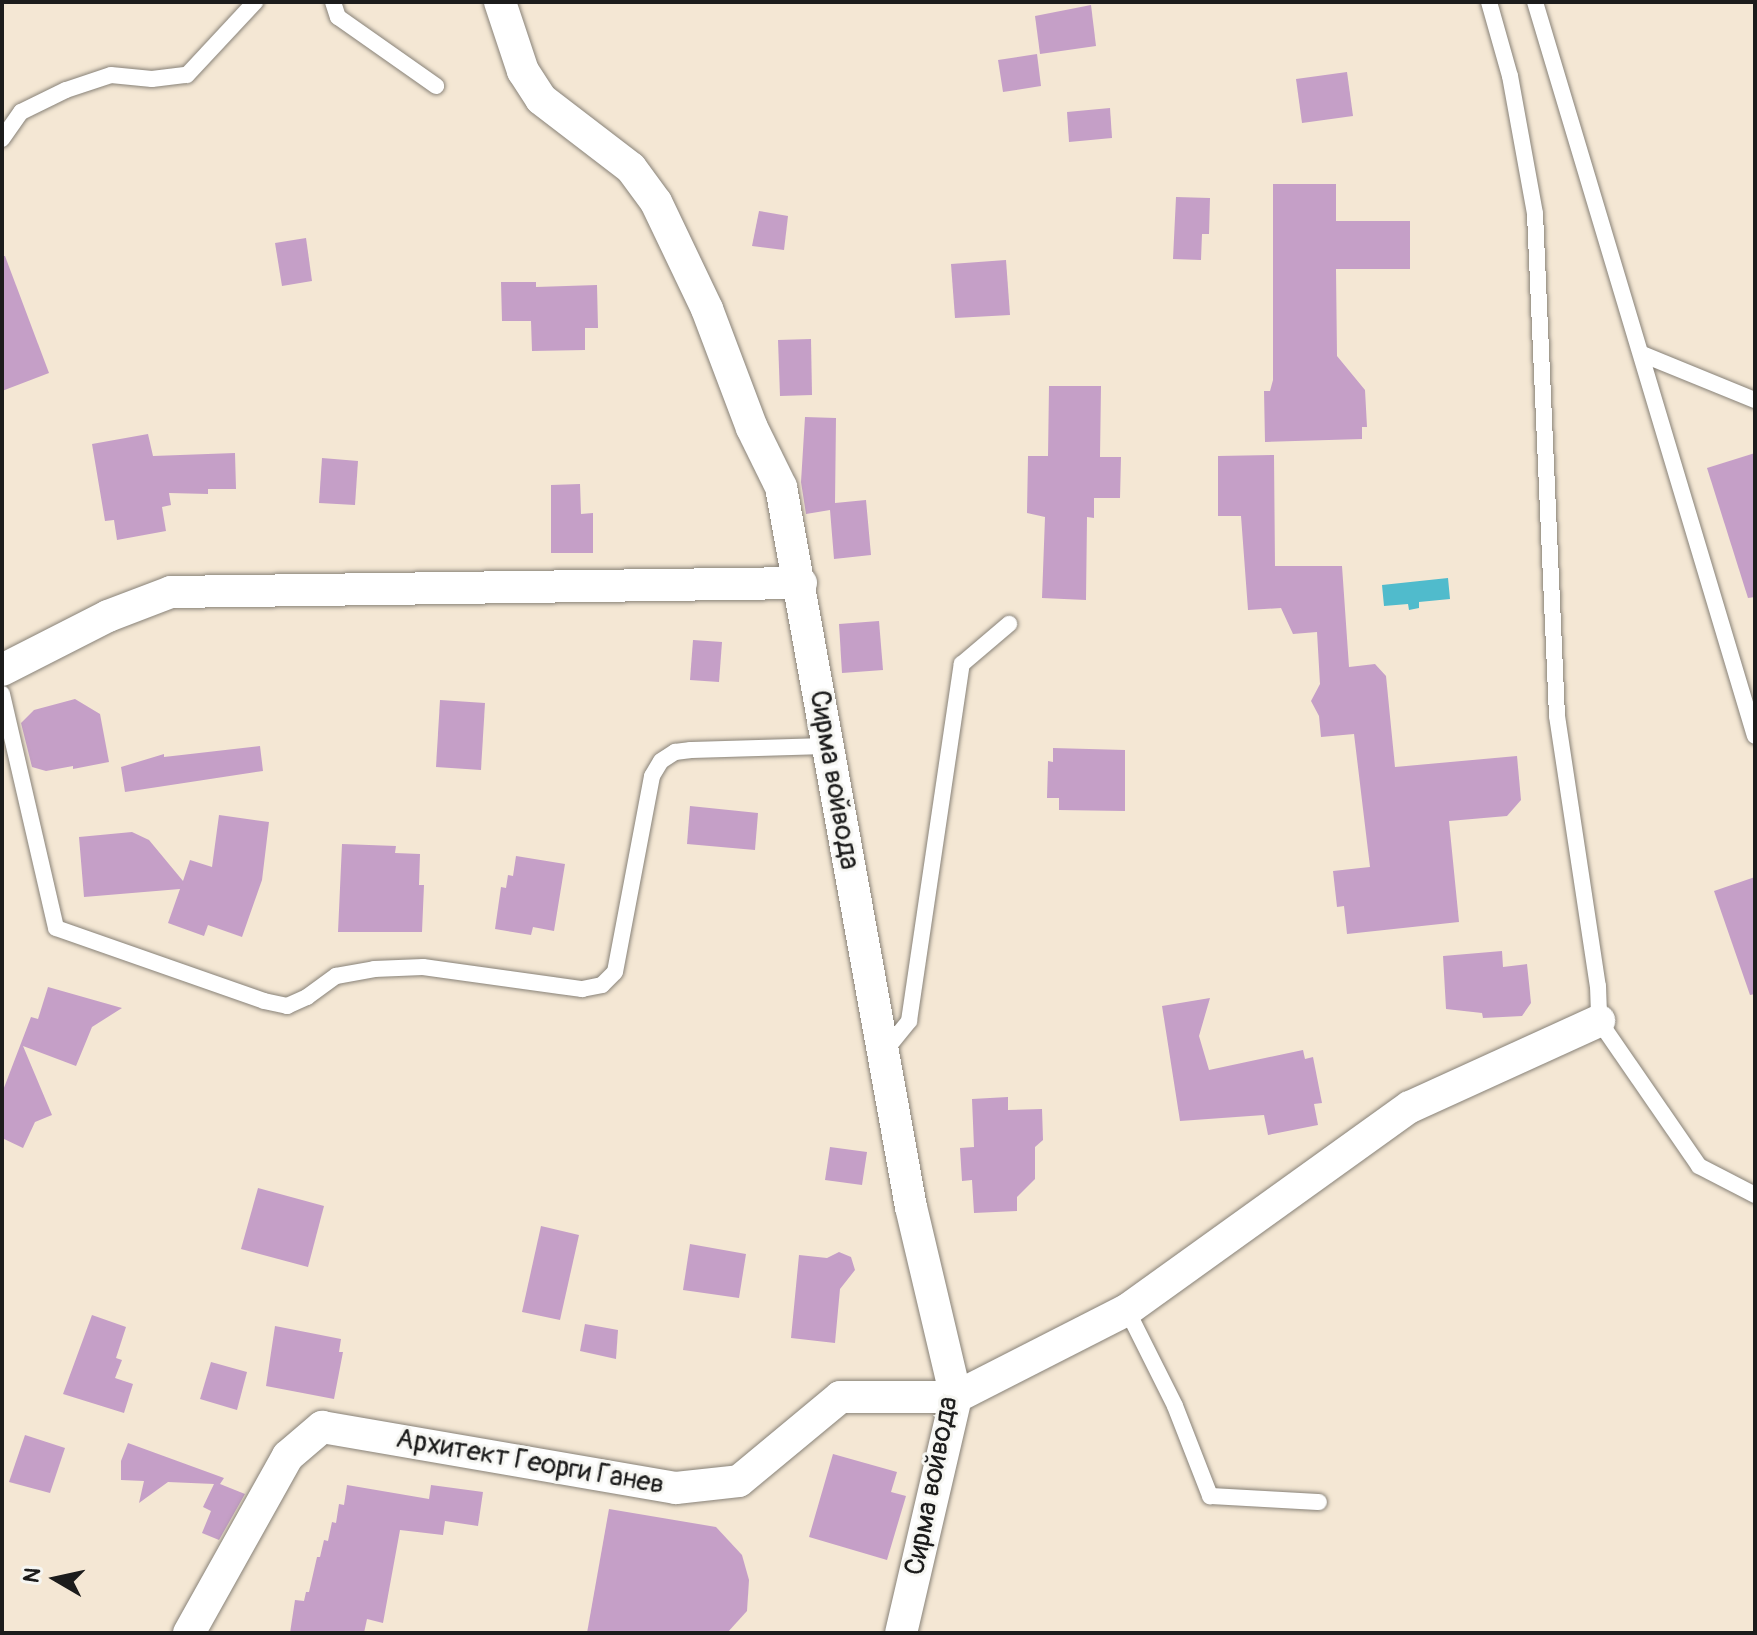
<!DOCTYPE html>
<meta charset="utf-8">
<style>
body{margin:0}
#map{position:relative;width:1757px;height:1635px;overflow:hidden;background:#f4e7d4;font-family:Pangolin,sans-serif}
div>[style]{position:absolute}
.water>*{inset:0;background:#50bbcc}
.building>*{inset:0;background:#c59fc7}
.roads{filter:drop-shadow(0 0 2px #888278) drop-shadow(0 0 2px #888278)}
.lane>*{height:16px;margin:-8px;padding:0 8px;transform-origin:8px;border-radius:8px;background:#fff}
.street>*{height:32px;margin:-16px;padding:0 16px;transform-origin:16px;border-radius:16px;background:#fff}
span{translate:-50% -50%;white-space:nowrap;text-align:center;line-height:1.15;-webkit-text-stroke:6px #f6f6f2;paint-order:stroke}
.street-label{font-size:28px;color:#1c1c1c}
.frame{position:absolute;inset:0;border:4px solid #1c1c1c;pointer-events:none}
.north{position:absolute;left:16px;top:1539px;width:80px;height:80px;-webkit-text-stroke:6px #f6f6f2;paint-order:stroke;rotate:279deg;font-size:22px;font-weight:700;line-height:32px;text-align:center;color:#1c1c1c}
.north::after{content:'';display:block;margin:auto;width:28px;height:36px;background:#1c1c1c;clip-path:polygon(50% 0,100% 100%,50% 72%,0 100%)}
</style>
<div id="map">
<div class="water">
<i style="clip-path:polygon(1448px 578px,1450px 599px,1419px 602px,1419px 608px,1409px 610px,1408px 604px,1384px 606px,1382px 585px)"></i>
</div>
<div class="building">
<i style="clip-path:polygon(1091px 5px,1096px 46px,1040px 54px,1035px 16px)"></i>
<i style="clip-path:polygon(1037px 54px,1041px 86px,1003px 92px,998px 60px)"></i>
<i style="clip-path:polygon(1347px 72px,1353px 116px,1302px 123px,1296px 79px)"></i>
<i style="clip-path:polygon(1110px 108px,1112px 138px,1069px 142px,1067px 112px)"></i>
<i style="clip-path:polygon(1273px 184px,1336px 184px,1336px 221px,1410px 221px,1410px 269px,1336px 269px,1337px 356px,1365px 390px,1367px 427px,1362px 427px,1362px 439px,1265px 442px,1264px 391px,1270px 391px,1273px 380px)"></i>
<i style="clip-path:polygon(1176px 197px,1210px 198px,1209px 234px,1202px 234px,1201px 260px,1173px 259px)"></i>
<i style="clip-path:polygon(759px 211px,788px 216px,784px 250px,752px 246px)"></i>
<i style="clip-path:polygon(306px 238px,312px 281px,282px 286px,275px 243px)"></i>
<i style="clip-path:polygon(2px 256px,5px 256px,49px 373px,2px 391px)"></i>
<i style="clip-path:polygon(1006px 260px,1010px 315px,955px 318px,951px 264px)"></i>
<i style="clip-path:polygon(501px 282px,536px 282px,536px 287px,597px 285px,598px 328px,585px 328px,585px 350px,532px 351px,531px 321px,502px 321px)"></i>
<i style="clip-path:polygon(811px 339px,812px 395px,780px 396px,778px 340px)"></i>
<i style="clip-path:polygon(1049px 386px,1101px 386px,1100px 457px,1121px 457px,1120px 498px,1094px 498px,1094px 518px,1087px 517px,1086px 600px,1042px 598px,1045px 517px,1027px 513px,1028px 456px,1048px 456px)"></i>
<i style="clip-path:polygon(805px 417px,836px 418px,835px 503px,866px 500px,871px 555px,834px 559px,830px 510px,806px 514px,801px 482px)"></i>
<i style="clip-path:polygon(148px 434px,153px 456px,235px 453px,236px 489px,208px 489px,208px 494px,169px 493px,171px 505px,162px 507px,166px 531px,117px 540px,114px 520px,105px 521px,92px 444px)"></i>
<i style="clip-path:polygon(1755px 453px,1755px 597px,1748px 598px,1707px 468px)"></i>
<i style="clip-path:polygon(1274px 455px,1275px 566px,1342px 566px,1349px 667px,1375px 664px,1386px 676px,1395px 767px,1517px 756px,1521px 800px,1507px 816px,1449px 821px,1459px 922px,1347px 934px,1344px 906px,1337px 907px,1333px 871px,1370px 867px,1354px 734px,1321px 737px,1319px 716px,1311px 701px,1320px 684px,1317px 632px,1293px 634px,1281px 608px,1248px 610px,1241px 516px,1218px 516px,1218px 456px)"></i>
<i style="clip-path:polygon(322px 458px,358px 461px,355px 505px,319px 503px)"></i>
<i style="clip-path:polygon(580px 484px,581px 514px,593px 513px,593px 553px,551px 553px,551px 485px)"></i>
<i style="clip-path:polygon(879px 621px,883px 670px,842px 673px,839px 624px)"></i>
<i style="clip-path:polygon(693px 640px,722px 642px,719px 682px,690px 680px)"></i>
<i style="clip-path:polygon(75px 699px,100px 714px,109px 762px,73px 769px,73px 766px,46px 771px,32px 767px,21px 723px,34px 710px)"></i>
<i style="clip-path:polygon(440px 700px,485px 703px,481px 770px,436px 767px)"></i>
<i style="clip-path:polygon(260px 746px,263px 771px,125px 792px,121px 767px,164px 754px,164px 757px)"></i>
<i style="clip-path:polygon(1053px 748px,1125px 750px,1125px 811px,1059px 810px,1059px 798px,1047px 798px,1048px 761px,1053px 762px)"></i>
<i style="clip-path:polygon(690px 806px,758px 813px,755px 850px,687px 844px)"></i>
<i style="clip-path:polygon(219px 815px,269px 822px,262px 880px,242px 937px,208px 925px,204px 936px,168px 923px,180px 889px,84px 897px,79px 837px,132px 832px,149px 840px,183px 881px,190px 860px,212px 867px)"></i>
<i style="clip-path:polygon(342px 844px,396px 846px,395px 853px,420px 854px,419px 885px,424px 885px,422px 932px,338px 932px)"></i>
<i style="clip-path:polygon(516px 856px,565px 864px,554px 931px,533px 927px,531px 935px,495px 929px,501px 887px,506px 888px,508px 875px,513px 876px)"></i>
<i style="clip-path:polygon(1755px 877px,1755px 994px,1750px 995px,1714px 891px)"></i>
<i style="clip-path:polygon(1502px 951px,1503px 967px,1527px 964px,1531px 1003px,1522px 1016px,1483px 1018px,1482px 1013px,1446px 1009px,1443px 956px)"></i>
<i style="clip-path:polygon(48px 987px,122px 1008px,92px 1027px,76px 1066px,23px 1046px,52px 1115px,35px 1122px,23px 1148px,2px 1138px,2px 1093px,31px 1017px,38px 1019px)"></i>
<i style="clip-path:polygon(1210px 998px,1199px 1036px,1209px 1070px,1303px 1050px,1305px 1059px,1313px 1057px,1322px 1103px,1314px 1104px,1318px 1125px,1268px 1135px,1264px 1115px,1180px 1121px,1162px 1006px)"></i>
<i style="clip-path:polygon(1008px 1097px,1008px 1110px,1042px 1109px,1043px 1140px,1035px 1147px,1035px 1179px,1017px 1197px,1017px 1211px,974px 1213px,972px 1180px,962px 1181px,960px 1148px,974px 1147px,972px 1099px)"></i>
<i style="clip-path:polygon(830px 1147px,867px 1152px,862px 1185px,825px 1180px)"></i>
<i style="clip-path:polygon(258px 1188px,324px 1206px,308px 1267px,241px 1249px)"></i>
<i style="clip-path:polygon(541px 1226px,579px 1235px,560px 1320px,522px 1312px)"></i>
<i style="clip-path:polygon(690px 1244px,746px 1254px,739px 1298px,683px 1290px)"></i>
<i style="clip-path:polygon(839px 1252px,851px 1257px,855px 1270px,840px 1289px,835px 1343px,791px 1338px,799px 1255px,827px 1258px)"></i>
<i style="clip-path:polygon(92px 1315px,126px 1327px,116px 1358px,122px 1360px,115px 1378px,133px 1384px,124px 1413px,63px 1394px)"></i>
<i style="clip-path:polygon(585px 1324px,618px 1330px,616px 1359px,580px 1351px)"></i>
<i style="clip-path:polygon(275px 1326px,341px 1339px,339px 1352px,343px 1352px,334px 1399px,266px 1386px)"></i>
<i style="clip-path:polygon(211px 1362px,247px 1372px,237px 1410px,200px 1399px)"></i>
<i style="clip-path:polygon(25px 1435px,65px 1448px,50px 1493px,9px 1482px)"></i>
<i style="clip-path:polygon(128px 1443px,224px 1478px,220px 1484px,245px 1494px,219px 1540px,202px 1533px,211px 1511px,203px 1507px,214px 1484px,168px 1482px,139px 1503px,144px 1481px,121px 1480px,121px 1461px)"></i>
<i style="clip-path:polygon(833px 1454px,897px 1472px,891px 1492px,906px 1496px,887px 1560px,809px 1537px)"></i>
<i style="clip-path:polygon(347px 1485px,429px 1499px,431px 1485px,483px 1492px,478px 1526px,445px 1521px,443px 1535px,400px 1530px,383px 1623px,367px 1619px,364px 1633px,290px 1633px,295px 1600px,304px 1601px,306px 1592px,309px 1592px,317px 1557px,320px 1557px,324px 1540px,328px 1541px,332px 1522px,336px 1523px,339px 1504px,344px 1505px)"></i>
<i style="clip-path:polygon(609px 1509px,716px 1527px,742px 1555px,749px 1580px,747px 1611px,727px 1633px,587px 1633px)"></i>
</div>
<div class="roads">
<div class="lane">
<i style="left:333px;top:2px;width:16px;rotate:72deg"></i>
<i style="left:338px;top:17px;width:120px;rotate:35.1deg"></i>
<i style="left:1489px;top:2px;width:77px;rotate:74.2deg"></i>
<i style="left:1510px;top:76px;width:140px;rotate:79.7deg"></i>
<i style="left:1535px;top:214px;width:502px;rotate:87.49deg"></i>
<i style="left:1557px;top:716px;width:273px;rotate:81.4deg"></i>
<i style="left:1598px;top:986px;width:35px;rotate:88deg"></i>
<i style="left:1599px;top:1021px;width:176px;rotate:55.4deg"></i>
<i style="left:1699px;top:1166px;width:63px;rotate:27.4deg"></i>
<i style="left:1535px;top:2px;width:766px;rotate:73.32deg"></i>
<i style="left:2px;top:139px;width:33px;rotate:-55deg"></i>
<i style="left:21px;top:112px;width:50px;rotate:-26.1deg"></i>
<i style="left:66px;top:90px;width:47px;rotate:-18.4deg"></i>
<i style="left:111px;top:75px;width:41px;rotate:5.6deg"></i>
<i style="left:152px;top:79px;width:35px;rotate:-7deg"></i>
<i style="left:187px;top:75px;width:100px;rotate:-47deg"></i>
<i style="left:1642px;top:354px;width:122px;rotate:22.2deg"></i>
<i style="left:2px;top:694px;width:240px;rotate:77deg"></i>
<i style="left:56px;top:928px;width:220px;rotate:19.3deg"></i>
<i style="left:264px;top:1001px;width:24px;rotate:12deg"></i>
<i style="left:287px;top:1006px;width:22px;rotate:-24deg"></i>
<i style="left:307px;top:997px;width:36px;rotate:-36deg"></i>
<i style="left:336px;top:976px;width:39px;rotate:-10deg"></i>
<i style="left:374px;top:969px;width:49px;rotate:-2.3deg"></i>
<i style="left:423px;top:967px;width:161px;rotate:7.9deg"></i>
<i style="left:582px;top:989px;width:20px;rotate:-11deg"></i>
<i style="left:602px;top:985px;width:18px;rotate:-45deg"></i>
<i style="left:615px;top:972px;width:199px;rotate:-79.3deg"></i>
<i style="left:652px;top:776px;width:17px;rotate:-59deg"></i>
<i style="left:661px;top:761px;width:17px;rotate:-33deg"></i>
<i style="left:675px;top:752px;width:16px;rotate:-7deg"></i>
<i style="left:691px;top:750px;width:135px;rotate:-1.7deg"></i>
<i style="left:884px;top:1052px;width:40px;rotate:-51deg"></i>
<i style="left:909px;top:1021px;width:361px;rotate:-81.6deg"></i>
<i style="left:962px;top:664px;width:62px;rotate:-40.4deg"></i>
<i style="left:1127px;top:1310px;width:107px;rotate:63.4deg"></i>
<i style="left:1175px;top:1406px;width:97px;rotate:68.7deg"></i>
<i style="left:1210px;top:1496px;width:109px;rotate:3.2deg"></i>
</div>
<div class="street">
<i style="left:500px;top:2px;width:73px;rotate:71.6deg"></i>
<i style="left:523px;top:71px;width:33px;rotate:57deg"></i>
<i style="left:541px;top:99px;width:113px;rotate:37.5deg"></i>
<i style="left:631px;top:168px;width:42px;rotate:53.7deg"></i>
<i style="left:656px;top:202px;width:119px;rotate:64.5deg"></i>
<i style="left:707px;top:309px;width:127px;rotate:69.3deg"></i>
<i style="left:752px;top:428px;width:66px;rotate:63.8deg"></i>
<i style="left:781px;top:487px;width:732px;rotate:79.77deg"></i>
<i style="left:911px;top:1207px;width:195px;rotate:76.7deg"></i>
<i style="left:956px;top:1397px;width:242px;rotate:103.1deg"></i>
<i style="left:2px;top:670px;width:119px;rotate:-27deg"></i>
<i style="left:108px;top:616px;width:67px;rotate:-20.9deg"></i>
<i style="left:171px;top:592px;width:630px;rotate:-0.82deg"></i>
<i style="left:189px;top:1633px;width:203px;rotate:-60.8deg"></i>
<i style="left:288px;top:1456px;width:45px;rotate:-40.5deg"></i>
<i style="left:322px;top:1427px;width:359px;rotate:9.8deg"></i>
<i style="left:676px;top:1488px;width:63px;rotate:-6.3deg"></i>
<i style="left:739px;top:1481px;width:131px;rotate:-39.7deg"></i>
<i style="left:840px;top:1397px;width:116px"></i>
<i style="left:956px;top:1397px;width:192px;rotate:-27deg"></i>
<i style="left:1127px;top:1310px;width:348px;rotate:-35.7deg"></i>
<i style="left:1410px;top:1107px;width:208px;rotate:-24.5deg"></i>
</div>
</div>
<div class="street-label">
<span style="left:834px;top:780px;rotate:80deg">Сирма войвода</span>
<span style="left:530px;top:1462px;rotate:10deg">Архитект Георги Ганев</span>
<span style="left:932px;top:1486px;rotate:-79deg">Сирма войвода</span>
</div>
<div class="frame"></div>
<div class="north">N</div>
</div>
